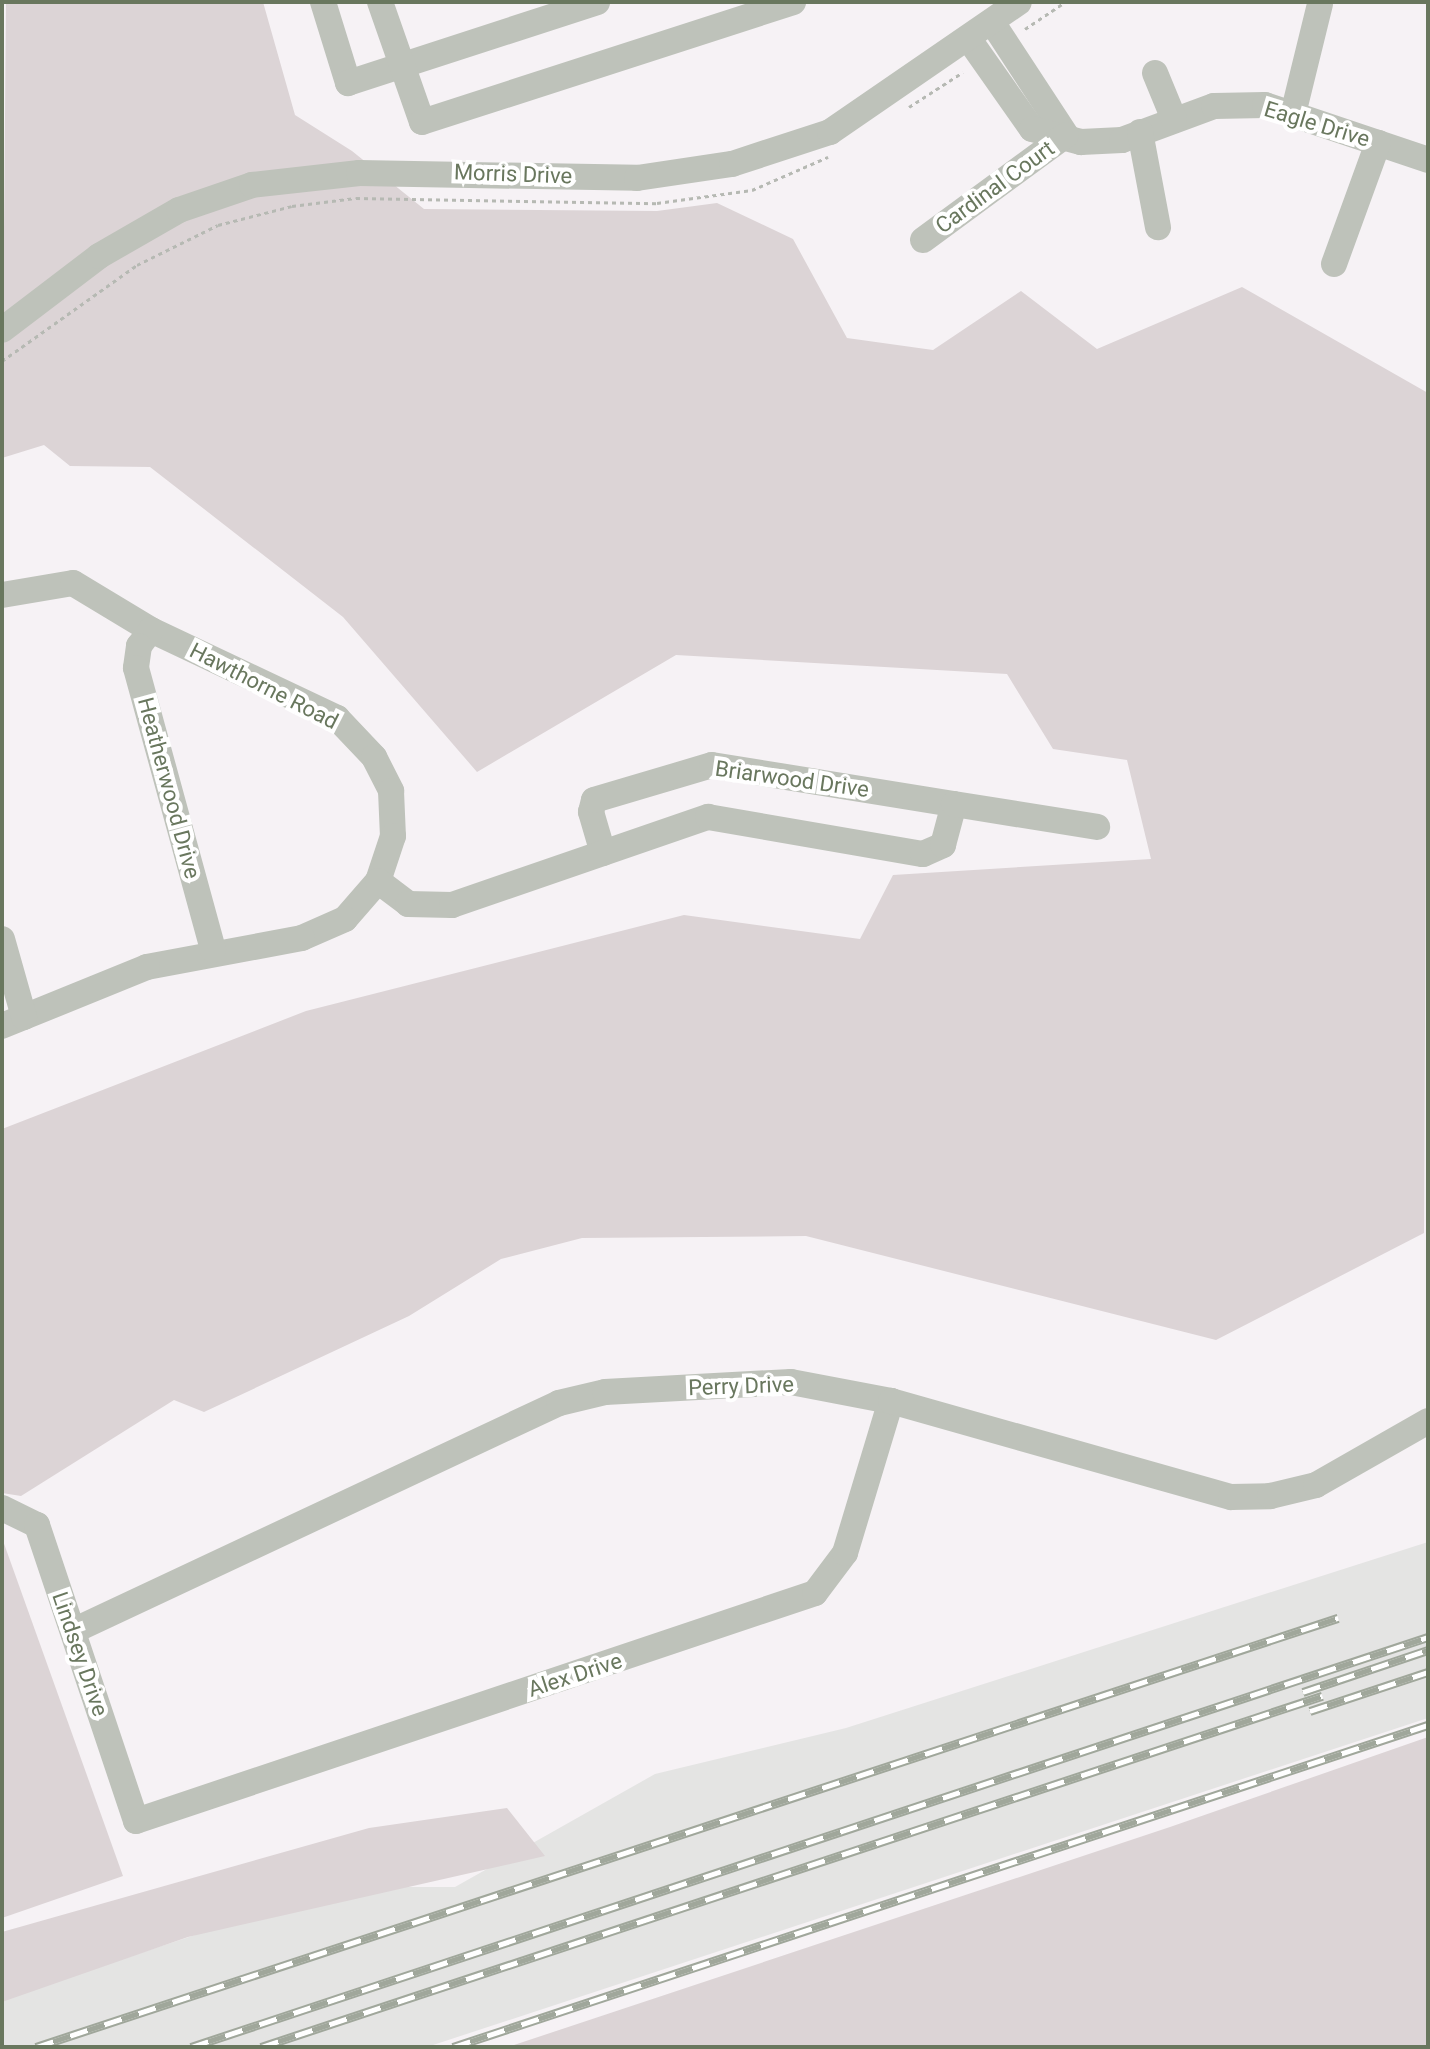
<!DOCTYPE html>
<style>
body{margin:0}
#map{position:relative;width:1430px;height:2049px;overflow:hidden;background:#f6f2f5;font-family:Roboto,sans-serif}
div>[style]{position:absolute}
.built>*{inset:0;background:#e4e4e3}
.green>*{inset:0;background:#dcd4d6}
.path>*{height:3px;margin-top:-1.5px;transform-origin:0;background:repeating-linear-gradient(90deg,#b6b9b3 0 4px,transparent 0 8px)}
.minor>*{height:26px;margin:-13px;padding:0 13px;transform-origin:13px;border-radius:13px;background:#bec2ba}
.rail>*{height:9px;margin-top:-4.5px;transform-origin:0;background:repeating-linear-gradient(90deg,#fff 0 18px,#a0a79b 0 36px);box-sizing:border-box;border-block:2px solid #a0a79b}
span{translate:-50% -50%;white-space:nowrap;text-align:center;line-height:1.15;-webkit-text-stroke:8px #fff;paint-order:stroke}
.street-label{font-size:22px;color:#69775e}
.frame{position:absolute;inset:0;border:4px solid #69775e;pointer-events:none}
</style>
<div id="map">
<div class="built">
<i style="clip-path:polygon(1428px 1542px,1428px 1718px,427px 2047px,2px 2047px,2px 1999px,340px 1887px,455px 1887px,655px 1774px,846px 1728px)"></i>
</div>
<div class="green">
<i style="clip-path:polygon(6px 2px,263px 2px,295px 115px,352px 151px,424px 209px,657px 211px,717px 203px,793px 239px,847px 338px,933px 350px,1021px 291px,1097px 349px,1242px 287px,1428px 393px,1424px 1233px,1216px 1340px,806px 1236px,582px 1238px,501px 1259px,409px 1316px,204px 1412px,174px 1400px,21px 1496px,2px 1493px,2px 1129px,306px 1011px,684px 915px,860px 939px,893px 875px,1151px 859px,1127px 760px,1053px 749px,1007px 674px,676px 655px,477px 772px,343px 617px,150px 467px,70px 466px,44px 445px,2px 458px)"></i>
<i style="clip-path:polygon(2px 1538px,123px 1876px,2px 1918px)"></i>
<i style="clip-path:polygon(1428px 1737px,1428px 2047px,508px 2047px,1170px 1827px)"></i>
<i style="clip-path:polygon(507px 1808px,545px 1856px,188px 1937px,2px 2002px,2px 1932px,369px 1828px)"></i>
</div>
<div class="path">
<i style="left:1025px;top:29px;width:48px;rotate:-34deg"></i>
<i style="left:909px;top:107px;width:64px;rotate:-32.9deg"></i>
<i style="left:2px;top:361px;width:166px;rotate:-35.4deg"></i>
<i style="left:137px;top:265px;width:90px;rotate:-26.3deg"></i>
<i style="left:218px;top:225px;width:76px;rotate:-14.4deg"></i>
<i style="left:292px;top:206px;width:64px;rotate:-7.1deg"></i>
<i style="left:356px;top:198px;width:301px;rotate:1deg"></i>
<i style="left:657px;top:203px;width:96px;rotate:-7.8deg"></i>
<i style="left:752px;top:190px;width:83px;rotate:-23.5deg"></i>
</div>
<div class="minor">
<i style="left:323px;top:2px;width:85px;rotate:72.8deg"></i>
<i style="left:348px;top:83px;width:262px;rotate:-18deg"></i>
<i style="left:380px;top:2px;width:127px;rotate:70.7deg"></i>
<i style="left:422px;top:122px;width:390px;rotate:-17.9deg"></i>
<i style="left:992px;top:22px;width:135px;rotate:56.8deg"></i>
<i style="left:968px;top:38px;width:111px;rotate:54.9deg"></i>
<i style="left:1032px;top:129px;width:51px;rotate:14.9deg"></i>
<i style="left:1081px;top:142px;width:41px;rotate:-2.8deg"></i>
<i style="left:1122px;top:140px;width:98px;rotate:-20.3deg"></i>
<i style="left:1214px;top:106px;width:51px;rotate:-1.1deg"></i>
<i style="left:1265px;top:105px;width:172px;rotate:18.6deg"></i>
<i style="left:1155px;top:73px;width:50px;rotate:67.6deg"></i>
<i style="left:1293px;top:114px;width:113px;rotate:-76.2deg"></i>
<i style="left:1140px;top:132px;width:97px;rotate:79.3deg"></i>
<i style="left:923px;top:240px;width:177px;rotate:-36.3deg"></i>
<i style="left:1334px;top:264px;width:129px;rotate:-70deg"></i>
<i style="left:2px;top:330px;width:122px;rotate:-37.3deg"></i>
<i style="left:99px;top:256px;width:92px;rotate:-29.9deg"></i>
<i style="left:179px;top:210px;width:77px;rotate:-18.9deg"></i>
<i style="left:252px;top:185px;width:108px;rotate:-6.4deg"></i>
<i style="left:359px;top:173px;width:278px;rotate:1deg"></i>
<i style="left:637px;top:178px;width:96px;rotate:-8.4deg"></i>
<i style="left:732px;top:164px;width:103px;rotate:-18.1deg"></i>
<i style="left:830px;top:132px;width:229px;rotate:-34.5deg"></i>
<i style="left:2px;top:595px;width:72px;rotate:-9.6deg"></i>
<i style="left:73px;top:583px;width:91px;rotate:31.1deg"></i>
<i style="left:151px;top:630px;width:206px;rotate:25.3deg"></i>
<i style="left:337px;top:718px;width:54px;rotate:46.5deg"></i>
<i style="left:374px;top:757px;width:38px;rotate:63deg"></i>
<i style="left:391px;top:791px;width:45px;rotate:87.5deg"></i>
<i style="left:393px;top:836px;width:47px;rotate:108.4deg"></i>
<i style="left:378px;top:881px;width:50px;rotate:131deg"></i>
<i style="left:345px;top:919px;width:47px;rotate:156.2deg"></i>
<i style="left:302px;top:938px;width:158px;rotate:169.4deg"></i>
<i style="left:147px;top:967px;width:157px;rotate:157.9deg"></i>
<i style="left:151px;top:630px;width:20px;rotate:127deg"></i>
<i style="left:139px;top:646px;width:22px;rotate:98deg"></i>
<i style="left:136px;top:668px;width:292px;rotate:74.7deg"></i>
<i style="left:603px;top:853px;width:43px;rotate:-106.3deg"></i>
<i style="left:591px;top:812px;width:12px;rotate:-76deg"></i>
<i style="left:594px;top:800px;width:123px;rotate:-16.5deg"></i>
<i style="left:712px;top:765px;width:245px;rotate:9.2deg"></i>
<i style="left:378px;top:881px;width:38px;rotate:37deg"></i>
<i style="left:408px;top:904px;width:44px;rotate:1.3deg"></i>
<i style="left:452px;top:905px;width:271px;rotate:-19deg"></i>
<i style="left:708px;top:817px;width:218px;rotate:9.8deg"></i>
<i style="left:923px;top:854px;width:22px;rotate:-24deg"></i>
<i style="left:943px;top:845px;width:42px;rotate:-75deg"></i>
<i style="left:954px;top:804px;width:145px;rotate:9.1deg"></i>
<i style="left:2px;top:939px;width:81px;rotate:74.2deg"></i>
<i style="left:2px;top:1508px;width:39px;rotate:26deg"></i>
<i style="left:37px;top:1525px;width:312px;rotate:71.5deg"></i>
<i style="left:136px;top:1821px;width:716px;rotate:-18.56deg"></i>
<i style="left:815px;top:1593px;width:50px;rotate:-53.1deg"></i>
<i style="left:845px;top:1553px;width:159px;rotate:-73.2deg"></i>
<i style="left:73px;top:1631px;width:537px;rotate:-25.13deg"></i>
<i style="left:559px;top:1403px;width:47px;rotate:-13.4deg"></i>
<i style="left:605px;top:1392px;width:186px;rotate:-3.1deg"></i>
<i style="left:791px;top:1382px;width:102px;rotate:10.8deg"></i>
<i style="left:891px;top:1401px;width:353px;rotate:15.8deg"></i>
<i style="left:1231px;top:1497px;width:39px;rotate:-1deg"></i>
<i style="left:1270px;top:1496px;width:47px;rotate:-13.4deg"></i>
<i style="left:1316px;top:1485px;width:129px;rotate:-29.7deg"></i>
</div>
<div class="rail">
<i style="left:1303px;top:1692px;width:132px;rotate:-18.6deg"></i>
<i style="left:1310px;top:1711px;width:124px;rotate:-18.3deg"></i>
<i style="left:36px;top:2047px;width:1371px;rotate:-18.24deg"></i>
<i style="left:191px;top:2047px;width:1303px;rotate:-18.34deg"></i>
<i style="left:261px;top:2047px;width:1118px;rotate:-18.31deg"></i>
<i style="left:453px;top:2047px;width:1027px;rotate:-18.28deg"></i>
</div>
<div class="street-label">
<span style="left:1317px;top:124px;rotate:17deg">Eagle Drive</span>
<span style="left:513px;top:174px;rotate:2deg">Morris Drive</span>
<span style="left:995px;top:187px;rotate:-36deg">Cardinal Court</span>
<span style="left:264px;top:686px;rotate:27deg">Hawthorne Road</span>
<span style="left:792px;top:779px;rotate:8deg">Briarwood Drive</span>
<span style="left:169px;top:788px;rotate:75deg">Heatherwood Drive</span>
<span style="left:741px;top:1386px;rotate:-2deg">Perry Drive</span>
<span style="left:80px;top:1654px;rotate:71deg">Lindsey Drive</span>
<span style="left:575px;top:1675px;rotate:-18deg">Alex Drive</span>
</div>
<div class="frame"></div>
</div>
